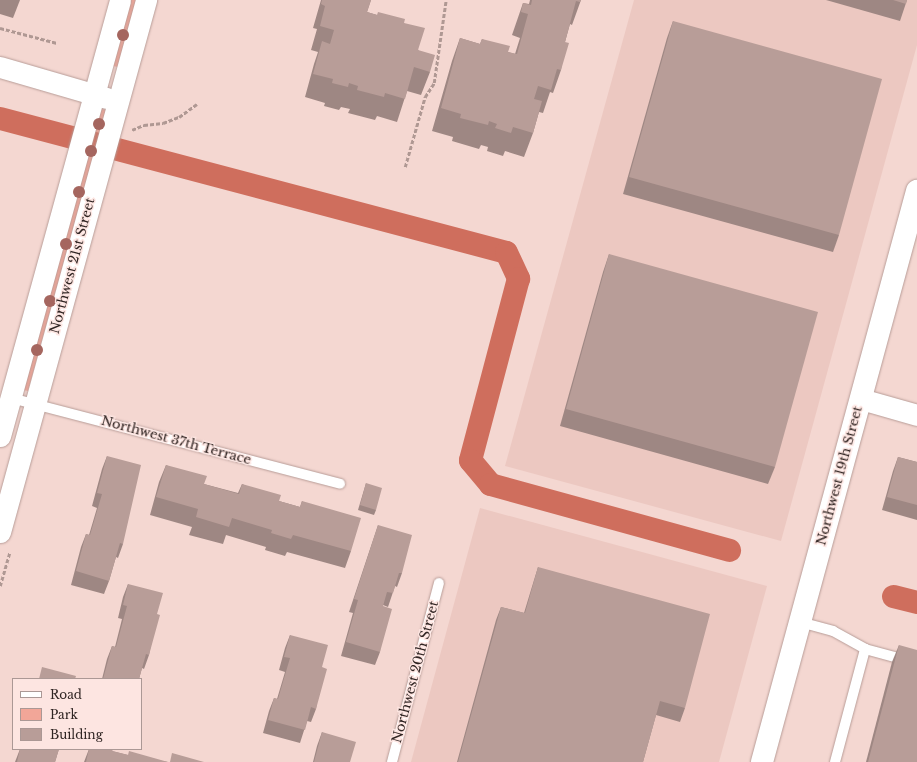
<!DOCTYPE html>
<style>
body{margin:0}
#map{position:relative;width:917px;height:762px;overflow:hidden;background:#f4d7d1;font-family:"Libre Baskerville",serif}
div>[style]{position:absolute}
.built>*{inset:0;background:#ecc8c1}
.green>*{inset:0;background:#f2a698}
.canal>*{height:23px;margin:-11.5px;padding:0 11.5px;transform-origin:11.5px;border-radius:11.5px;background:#cf6e5d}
.path>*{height:2.5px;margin-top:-1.25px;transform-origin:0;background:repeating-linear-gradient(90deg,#af9893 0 4px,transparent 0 6px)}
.roads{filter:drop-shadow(0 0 1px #b89d98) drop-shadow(0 0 1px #b89d98)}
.service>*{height:10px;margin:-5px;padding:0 5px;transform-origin:5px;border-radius:5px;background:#fff}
.minor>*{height:21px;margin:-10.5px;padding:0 10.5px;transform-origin:10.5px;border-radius:10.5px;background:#fff}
.tertiary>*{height:22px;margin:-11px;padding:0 11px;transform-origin:11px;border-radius:11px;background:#fff}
.trees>*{width:12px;height:12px;margin:-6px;border-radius:50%;background:#a5665f}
.wall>*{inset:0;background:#9e8783}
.building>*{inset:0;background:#b89d98}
span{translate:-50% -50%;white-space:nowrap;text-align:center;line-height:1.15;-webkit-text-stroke:3px #fde5e1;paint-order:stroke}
.street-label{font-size:13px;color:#2f2422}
.legend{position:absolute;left:12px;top:678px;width:130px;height:72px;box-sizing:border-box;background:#fde5e1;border:1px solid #ab9895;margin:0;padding:5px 7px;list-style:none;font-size:12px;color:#2f2422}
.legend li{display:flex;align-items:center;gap:8px;height:20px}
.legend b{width:20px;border:1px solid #ab9895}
</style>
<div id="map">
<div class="built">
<i style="clip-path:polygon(634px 0,917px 0,917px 45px,781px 541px,505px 466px)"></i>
<i style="clip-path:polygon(480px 508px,767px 586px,719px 762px,411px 762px)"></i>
</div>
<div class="green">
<i style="clip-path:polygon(128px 0,139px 0,118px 67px,113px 66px,111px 61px)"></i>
<i style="clip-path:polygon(102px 109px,106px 110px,28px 391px,24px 390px,22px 385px,97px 112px)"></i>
</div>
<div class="canal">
<i style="left:0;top:118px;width:523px;rotate:14.83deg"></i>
<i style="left:506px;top:252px;width:29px;rotate:65deg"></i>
<i style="left:518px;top:278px;width:188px;rotate:104.8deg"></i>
<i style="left:470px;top:460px;width:31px;rotate:50deg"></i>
<i style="left:490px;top:484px;width:248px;rotate:15.4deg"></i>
<i style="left:893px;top:596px;width:25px;rotate:14deg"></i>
</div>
<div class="path">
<i style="left:0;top:28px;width:59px;rotate:14.7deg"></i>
<i style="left:132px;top:130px;width:13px;rotate:-23deg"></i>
<i style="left:144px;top:125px;width:19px;rotate:-6deg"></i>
<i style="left:163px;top:123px;width:17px;rotate:-21deg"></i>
<i style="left:179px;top:117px;width:22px;rotate:-36deg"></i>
<i style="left:405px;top:167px;width:73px;rotate:-74.1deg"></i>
<i style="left:425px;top:97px;width:17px;rotate:-57deg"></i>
<i style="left:434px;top:83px;width:84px;rotate:-81.8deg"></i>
<i style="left:0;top:586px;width:35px;rotate:-74deg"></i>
</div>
<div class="roads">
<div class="service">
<i style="left:11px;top:398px;width:340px;rotate:14.6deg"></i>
<i style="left:800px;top:622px;width:34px;rotate:15deg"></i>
<i style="left:833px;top:631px;width:37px;rotate:29deg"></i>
<i style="left:865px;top:649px;width:54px;rotate:15.1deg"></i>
<i style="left:392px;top:762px;width:185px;rotate:-75.3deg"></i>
<i style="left:835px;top:762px;width:117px;rotate:-75.1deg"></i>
</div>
<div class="minor">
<i style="left:0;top:67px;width:111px;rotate:16.2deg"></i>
<i style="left:861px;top:399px;width:58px;rotate:15.9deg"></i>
<i style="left:0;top:436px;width:452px;rotate:-74.6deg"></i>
<i style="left:0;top:532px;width:552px;rotate:-74.65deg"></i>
</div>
<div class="tertiary">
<i style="left:762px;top:762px;width:592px;rotate:-74.81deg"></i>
</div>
</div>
<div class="trees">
<i style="left:123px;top:35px"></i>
<i style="left:99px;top:124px"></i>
<i style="left:91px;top:151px"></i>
<i style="left:79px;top:192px"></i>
<i style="left:66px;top:244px"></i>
<i style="left:50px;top:301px"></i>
<i style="left:37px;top:350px"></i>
</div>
<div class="wall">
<i style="clip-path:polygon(0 0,20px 0,13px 18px,0 14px)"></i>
<i style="clip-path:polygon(321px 0,371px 0,367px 12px,404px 23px,430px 72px,421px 95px,407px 91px,397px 122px,377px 116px,375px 120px,348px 113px,350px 109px,341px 107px,339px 110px,324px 106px,325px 103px,305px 97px,314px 64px,318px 52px,311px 50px,317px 29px,313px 28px)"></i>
<i style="clip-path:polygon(530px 0,581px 0,572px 25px,570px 24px,565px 42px,561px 70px,553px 93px,550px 92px,543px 113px,539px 112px,533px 133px,524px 157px,505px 151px,503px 156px,487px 151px,488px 147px,481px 145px,479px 149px,452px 141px,453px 137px,432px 131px,452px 61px,460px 38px,480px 44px,482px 39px,508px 52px,515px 54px,520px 38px,512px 35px,523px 3px,529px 4px)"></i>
<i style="clip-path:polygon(826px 0,907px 0,900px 21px)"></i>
<i style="clip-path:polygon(673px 21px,839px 235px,833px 252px,623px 194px,667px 38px)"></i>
<i style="clip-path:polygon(609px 254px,775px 467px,768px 484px,560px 426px,603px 272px)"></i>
<i style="clip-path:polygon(107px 456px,123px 544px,118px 558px,116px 557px,109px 581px,104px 594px,71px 585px,81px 547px,86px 534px,89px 535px,97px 508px,92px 506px,102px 469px)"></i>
<i style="clip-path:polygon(898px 457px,917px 462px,917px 520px,882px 510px,893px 471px)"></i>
<i style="clip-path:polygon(166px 465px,204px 484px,238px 493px,242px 484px,279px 501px,300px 507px,302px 501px,351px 551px,345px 568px,287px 552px,285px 556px,265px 550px,266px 547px,226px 535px,223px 544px,189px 535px,192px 527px,150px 515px,159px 482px)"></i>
<i style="clip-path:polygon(366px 483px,376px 510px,374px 515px,358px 510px)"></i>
<i style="clip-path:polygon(378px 525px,402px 573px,397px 587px,395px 586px,388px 607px,383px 605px,380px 652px,375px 665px,341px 656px,353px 613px,349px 612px)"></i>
<i style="clip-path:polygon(538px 567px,685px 708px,680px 722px,656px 715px,643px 762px,457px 762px,496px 620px,501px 607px,524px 613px,534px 580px)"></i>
<i style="clip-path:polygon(128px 584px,157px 614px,149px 655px,144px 669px,142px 668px,139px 679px,102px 679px,107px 659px,112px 646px,115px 647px,122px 619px,118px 618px,123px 597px)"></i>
<i style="clip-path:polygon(290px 635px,322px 667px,316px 709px,311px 722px,307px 721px,300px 743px,263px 733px,269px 711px,274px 698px,277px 699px,285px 672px,279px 670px,285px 648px)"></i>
<i style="clip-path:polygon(899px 645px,917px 762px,866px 762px,892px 662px)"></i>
<i style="clip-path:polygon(322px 732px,350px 762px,313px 762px,317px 746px)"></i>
<i style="clip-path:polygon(20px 749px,59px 749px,55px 762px,15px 762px)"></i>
<i style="clip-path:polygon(89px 749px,113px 749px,112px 751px,128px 755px,168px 762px,84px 762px)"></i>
</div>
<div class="building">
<i style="clip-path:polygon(322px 0,371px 0,367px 12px,377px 15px,378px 12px,405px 19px,404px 23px,425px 28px,418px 50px,435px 55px,430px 72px,414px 67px,405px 99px,385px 93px,384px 97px,357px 90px,358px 86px,349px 83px,348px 87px,332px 83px,333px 79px,313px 74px,322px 41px,330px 44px,334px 30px,320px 26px,325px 6px,321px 4px)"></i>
<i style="clip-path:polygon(532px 0,581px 0,580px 2px,576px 1px,565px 42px,569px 43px,561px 70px,557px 69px,551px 90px,538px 86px,534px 99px,542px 101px,533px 133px,513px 127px,511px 133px,495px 128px,497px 124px,489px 121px,488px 125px,460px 118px,461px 114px,441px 108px,460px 38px,480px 44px,482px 39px,510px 46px,508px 52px,517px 54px,528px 14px,521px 12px,523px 3px,531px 5px)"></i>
<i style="clip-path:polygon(893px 0,907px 0,906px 4px)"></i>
<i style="clip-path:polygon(673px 21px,882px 79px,839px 235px,629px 177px)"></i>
<i style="clip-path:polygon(609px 254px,818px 312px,775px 467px,566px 409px)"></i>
<i style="clip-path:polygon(107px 456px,141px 465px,123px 544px,120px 543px,109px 581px,76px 571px,86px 534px,90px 535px,102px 494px,97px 493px)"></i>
<i style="clip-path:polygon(898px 457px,917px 462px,917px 505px,887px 497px)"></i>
<i style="clip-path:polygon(166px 465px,207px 476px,204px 484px,239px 494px,242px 484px,281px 495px,279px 501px,300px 507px,302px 501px,361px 518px,351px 551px,293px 535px,291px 539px,271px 533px,272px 530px,232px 518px,229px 527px,196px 517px,198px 509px,156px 497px)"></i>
<i style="clip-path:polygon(366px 483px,382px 488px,376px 510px,360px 505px)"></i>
<i style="clip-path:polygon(378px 525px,412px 535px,402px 573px,399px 573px,393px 593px,387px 592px,383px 606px,392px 609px,380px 652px,346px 642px,358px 600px,354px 599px)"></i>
<i style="clip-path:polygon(538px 567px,710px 614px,685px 708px,660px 701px,643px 762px,458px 762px,501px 607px,525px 613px)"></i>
<i style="clip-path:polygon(128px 584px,163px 593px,157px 614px,160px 615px,149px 655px,146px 654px,139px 679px,103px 679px,112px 646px,116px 647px,127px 606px,123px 605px)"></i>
<i style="clip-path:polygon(290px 635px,328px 645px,322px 667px,327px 669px,316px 709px,311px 707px,305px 730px,268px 720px,274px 698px,278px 699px,290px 658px,284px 657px)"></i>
<i style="clip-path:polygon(899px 645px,917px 650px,917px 762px,868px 762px)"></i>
<i style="clip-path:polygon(42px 667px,76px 676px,75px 679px,39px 679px)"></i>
<i style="clip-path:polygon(322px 732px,356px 742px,350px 762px,314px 762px)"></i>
<i style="clip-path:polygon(20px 749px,59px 749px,55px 762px,17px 762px)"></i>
<i style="clip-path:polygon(89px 749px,113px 749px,112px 751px,128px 755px,129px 751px,168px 762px,86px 762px)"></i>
<i style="clip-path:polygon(172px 753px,204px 762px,170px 762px)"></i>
</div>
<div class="street-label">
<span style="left:73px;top:266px;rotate:-75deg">Northwest 21st Street</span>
<span style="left:176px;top:441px;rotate:15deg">Northwest 37th Terrace</span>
<span style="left:840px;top:476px;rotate:-75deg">Northwest 19th Street</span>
<span style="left:416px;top:672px;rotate:-75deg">Northwest 20th Street</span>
</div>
<ul class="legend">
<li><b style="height:5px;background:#fff"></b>Road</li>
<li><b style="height:11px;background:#f2a698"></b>Park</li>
<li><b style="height:11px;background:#b89d98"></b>Building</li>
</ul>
</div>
